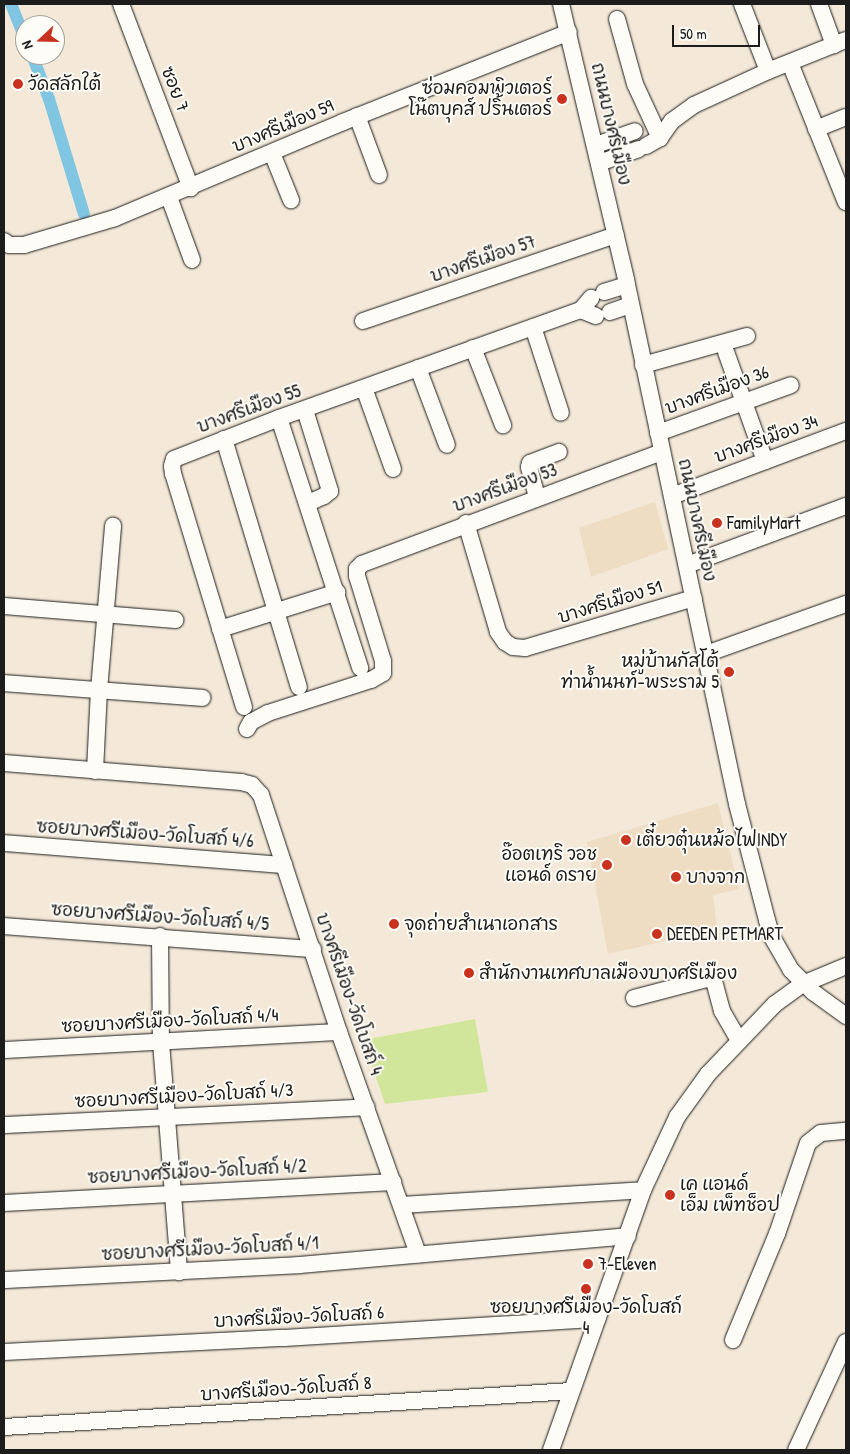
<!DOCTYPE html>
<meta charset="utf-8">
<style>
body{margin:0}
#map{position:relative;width:850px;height:1454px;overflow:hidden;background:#f4e9d8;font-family:"Patrick Hand","Playpen Sans Thai",sans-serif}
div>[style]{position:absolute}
.built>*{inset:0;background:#eedcc3}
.green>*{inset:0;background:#d2e69b}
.canal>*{height:12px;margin:-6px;padding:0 6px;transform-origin:6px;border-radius:6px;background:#80c5e1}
.roads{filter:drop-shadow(0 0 1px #1c1c1c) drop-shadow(0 0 1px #1c1c1c)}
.minor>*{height:16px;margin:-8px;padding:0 8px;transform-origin:8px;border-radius:8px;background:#fdfcf7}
.dots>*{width:14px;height:14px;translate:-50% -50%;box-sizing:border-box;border:2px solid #fdfcf7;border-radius:50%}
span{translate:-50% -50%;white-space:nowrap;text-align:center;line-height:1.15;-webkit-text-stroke:4px #fdfcf7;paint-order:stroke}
.poi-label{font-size:18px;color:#1c1c1c}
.left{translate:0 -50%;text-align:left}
.right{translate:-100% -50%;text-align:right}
.street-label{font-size:18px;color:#1c1c1c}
.frame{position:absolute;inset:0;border:5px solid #1c1c1c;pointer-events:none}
.north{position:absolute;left:15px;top:15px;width:50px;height:50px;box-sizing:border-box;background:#fdfcf7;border:1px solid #a3a29f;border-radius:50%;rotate:249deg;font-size:14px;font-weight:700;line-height:20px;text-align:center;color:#1c1c1c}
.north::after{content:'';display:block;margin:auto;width:18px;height:22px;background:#c8321e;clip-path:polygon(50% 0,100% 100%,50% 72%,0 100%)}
.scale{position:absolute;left:672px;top:25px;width:88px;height:22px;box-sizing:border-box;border:2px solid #1c1c1c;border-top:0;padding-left:6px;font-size:15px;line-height:18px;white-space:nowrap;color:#1c1c1c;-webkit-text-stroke:4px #fdfcf7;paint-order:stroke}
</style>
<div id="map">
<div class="built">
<i style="clip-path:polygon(655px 502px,668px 549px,591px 577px,579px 528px)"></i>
<i style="clip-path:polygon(718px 803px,739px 889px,713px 895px,717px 929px,608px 954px,587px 842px)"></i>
</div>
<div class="green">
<i style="clip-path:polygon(475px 1019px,488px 1092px,385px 1104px,363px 1040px)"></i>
</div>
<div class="canal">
<i style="left:11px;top:4px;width:38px;rotate:68deg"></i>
<i style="left:32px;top:55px;width:47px;rotate:68.9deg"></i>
<i style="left:49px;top:99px;width:120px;rotate:73.1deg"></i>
</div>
<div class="roads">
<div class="minor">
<i style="left:121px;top:4px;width:197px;rotate:69.2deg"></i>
<i style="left:561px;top:4px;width:284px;rotate:76.7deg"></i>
<i style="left:626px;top:280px;width:536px;rotate:78.04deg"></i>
<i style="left:737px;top:804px;width:120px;rotate:75.5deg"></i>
<i style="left:767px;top:920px;width:18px;rotate:74deg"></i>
<i style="left:772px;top:937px;width:38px;rotate:60deg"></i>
<i style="left:791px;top:970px;width:31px;rotate:45deg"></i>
<i style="left:813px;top:992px;width:41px;rotate:36deg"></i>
<i style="left:742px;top:4px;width:72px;rotate:68.8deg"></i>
<i style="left:819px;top:4px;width:44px;rotate:69.9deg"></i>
<i style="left:617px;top:19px;width:67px;rotate:74.5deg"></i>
<i style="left:635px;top:84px;width:60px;rotate:65.2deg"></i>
<i style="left:790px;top:63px;width:150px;rotate:68.1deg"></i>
<i style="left:357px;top:116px;width:63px;rotate:69.6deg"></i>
<i style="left:816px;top:129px;width:32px;rotate:-22deg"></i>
<i style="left:596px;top:145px;width:41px;rotate:-19.7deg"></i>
<i style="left:646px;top:146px;width:16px;rotate:-30deg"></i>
<i style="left:660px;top:138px;width:21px;rotate:-55deg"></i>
<i style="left:672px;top:121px;width:27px;rotate:-36deg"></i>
<i style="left:694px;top:105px;width:81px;rotate:-24.7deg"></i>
<i style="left:768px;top:71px;width:84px;rotate:-21.7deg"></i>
<i style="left:272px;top:153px;width:51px;rotate:68deg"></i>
<i style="left:599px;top:163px;width:42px;rotate:-19.3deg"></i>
<i style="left:169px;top:197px;width:67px;rotate:69.9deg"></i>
<i style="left:4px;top:241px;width:6px;rotate:39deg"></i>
<i style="left:9px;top:245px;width:15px"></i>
<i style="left:24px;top:245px;width:95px;rotate:-16.5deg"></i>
<i style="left:115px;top:218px;width:247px;rotate:-22.8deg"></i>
<i style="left:343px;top:122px;width:243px;rotate:-21.7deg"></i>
<i style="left:604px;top:292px;width:24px;rotate:-17deg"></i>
<i style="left:581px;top:310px;width:16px;rotate:22deg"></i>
<i style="left:610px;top:312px;width:21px;rotate:-19deg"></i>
<i style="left:363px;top:321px;width:267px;rotate:-18.8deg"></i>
<i style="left:533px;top:327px;width:90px;rotate:72deg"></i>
<i style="left:473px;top:348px;width:83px;rotate:68.7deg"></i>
<i style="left:726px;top:352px;width:116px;rotate:70.3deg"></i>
<i style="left:643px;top:365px;width:108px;rotate:-15.6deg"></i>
<i style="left:418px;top:368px;width:82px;rotate:69.4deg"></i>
<i style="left:364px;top:388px;width:86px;rotate:70.3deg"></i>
<i style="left:305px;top:410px;width:85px;rotate:72.8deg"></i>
<i style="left:330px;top:491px;width:8px;rotate:140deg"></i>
<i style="left:324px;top:496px;width:17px;rotate:156deg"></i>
<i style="left:279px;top:418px;width:263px;rotate:72deg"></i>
<i style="left:658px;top:433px;width:141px;rotate:-19.8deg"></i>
<i style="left:224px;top:439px;width:259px;rotate:73.2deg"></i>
<i style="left:672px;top:496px;width:186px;rotate:-20.5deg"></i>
<i style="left:537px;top:497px;width:31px;rotate:-105deg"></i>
<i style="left:529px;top:467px;width:4px;rotate:-76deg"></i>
<i style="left:530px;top:463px;width:31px;rotate:-21deg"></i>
<i style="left:466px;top:523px;width:114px;rotate:73.6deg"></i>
<i style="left:498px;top:632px;width:12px;rotate:55deg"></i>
<i style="left:505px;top:642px;width:9px;rotate:32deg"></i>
<i style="left:513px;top:647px;width:12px;rotate:5deg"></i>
<i style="left:525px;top:648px;width:176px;rotate:-16.5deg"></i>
<i style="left:687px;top:565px;width:170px;rotate:-20.4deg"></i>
<i style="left:4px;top:606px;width:172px;rotate:4.7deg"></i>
<i style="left:220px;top:629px;width:123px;rotate:-17.5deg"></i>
<i style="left:706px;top:654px;width:149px;rotate:-19.7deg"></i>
<i style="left:4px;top:683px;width:199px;rotate:4.3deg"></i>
<i style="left:244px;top:707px;width:244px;rotate:-106.9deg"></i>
<i style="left:173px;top:474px;width:8px;rotate:-97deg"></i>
<i style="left:172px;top:466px;width:7px;rotate:-74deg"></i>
<i style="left:174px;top:459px;width:113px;rotate:-21.3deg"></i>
<i style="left:279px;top:418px;width:321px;rotate:-19.7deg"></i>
<i style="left:581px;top:310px;width:16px;rotate:-50deg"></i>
<i style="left:247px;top:729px;width:8px;rotate:-60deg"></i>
<i style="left:251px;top:722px;width:19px;rotate:-28deg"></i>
<i style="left:268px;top:713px;width:108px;rotate:-17.8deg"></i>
<i style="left:371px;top:680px;width:14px;rotate:-30deg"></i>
<i style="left:383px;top:673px;width:12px;rotate:-90deg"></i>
<i style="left:383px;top:661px;width:89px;rotate:-107deg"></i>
<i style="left:357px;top:576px;width:7px;rotate:-90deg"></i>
<i style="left:357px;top:569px;width:7px;rotate:-45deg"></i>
<i style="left:362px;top:564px;width:320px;rotate:-20.5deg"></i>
<i style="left:4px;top:763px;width:238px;rotate:4.6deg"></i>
<i style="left:241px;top:782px;width:11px;rotate:15deg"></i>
<i style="left:252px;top:785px;width:13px;rotate:48deg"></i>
<i style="left:261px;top:795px;width:250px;rotate:71.8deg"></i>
<i style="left:339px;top:1032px;width:236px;rotate:70.4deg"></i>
<i style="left:95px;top:771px;width:81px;rotate:-87.2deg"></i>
<i style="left:99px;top:690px;width:165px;rotate:-85.1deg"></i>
<i style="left:4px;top:843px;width:281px;rotate:4.5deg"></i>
<i style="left:4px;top:926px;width:310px;rotate:4.3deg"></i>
<i style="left:160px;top:936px;width:106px;rotate:89.5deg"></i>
<i style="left:161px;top:1042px;width:231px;rotate:85.5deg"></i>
<i style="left:634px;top:998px;width:75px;rotate:-14.6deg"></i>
<i style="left:707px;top:979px;width:7px;rotate:16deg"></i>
<i style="left:714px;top:981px;width:31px;rotate:75deg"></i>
<i style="left:722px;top:1011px;width:34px;rotate:60deg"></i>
<i style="left:4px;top:1050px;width:335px;rotate:-3.1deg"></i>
<i style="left:4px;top:1125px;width:363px;rotate:-2.8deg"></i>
<i style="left:4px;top:1203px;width:390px;rotate:-3.1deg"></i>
<i style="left:401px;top:1205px;width:242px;rotate:-3.5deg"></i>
<i style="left:4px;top:1280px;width:295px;rotate:-2.9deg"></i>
<i style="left:299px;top:1265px;width:330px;rotate:-5deg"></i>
<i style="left:733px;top:1340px;width:115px;rotate:-67.5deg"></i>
<i style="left:777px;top:1234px;width:96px;rotate:-71.2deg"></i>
<i style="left:808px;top:1143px;width:16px;rotate:-38deg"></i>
<i style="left:821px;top:1133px;width:25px;rotate:-5deg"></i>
<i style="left:4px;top:1352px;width:280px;rotate:-2.9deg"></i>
<i style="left:284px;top:1338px;width:314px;rotate:-3.5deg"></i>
<i style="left:4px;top:1427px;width:568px;rotate:-3.63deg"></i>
<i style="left:551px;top:1450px;width:276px;rotate:-70.5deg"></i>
<i style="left:643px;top:1190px;width:81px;rotate:-65deg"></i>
<i style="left:677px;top:1117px;width:53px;rotate:-54.2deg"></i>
<i style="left:708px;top:1074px;width:97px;rotate:-46.3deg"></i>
<i style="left:775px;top:1004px;width:34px;rotate:-36deg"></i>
<i style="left:803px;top:984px;width:47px;rotate:-22.7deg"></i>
<i style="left:796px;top:1450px;width:119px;rotate:-65.2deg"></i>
</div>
</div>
<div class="dots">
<i style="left:18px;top:84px;background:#c8321e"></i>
<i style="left:562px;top:99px;background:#c8321e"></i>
<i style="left:717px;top:523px;background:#c8321e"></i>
<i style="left:729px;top:672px;background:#c8321e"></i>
<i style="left:626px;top:840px;background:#c8321e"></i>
<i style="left:607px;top:865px;background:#c8321e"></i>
<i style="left:676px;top:877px;background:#c8321e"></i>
<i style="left:394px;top:924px;background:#c8321e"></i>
<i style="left:657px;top:934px;background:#c8321e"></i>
<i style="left:469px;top:973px;background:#c8321e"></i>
<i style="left:670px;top:1195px;background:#c8321e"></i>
<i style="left:588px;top:1264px;background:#c8321e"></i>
<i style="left:586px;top:1289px;background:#c8321e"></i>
</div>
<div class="poi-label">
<span class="left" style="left:28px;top:84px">วัดสลักใต้</span>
<span class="right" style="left:552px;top:99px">ซ่อมคอมพิวเตอร์<br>โน๊ตบุคส์ ปริ้นเตอร์</span>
<span class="left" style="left:727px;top:523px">FamilyMart</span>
<span class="right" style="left:719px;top:672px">หมู่บ้านกัสโต้<br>ท่าน้ำนนท์-พระราม 5</span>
<span class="left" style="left:636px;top:840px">เตี๋ยวตุ๋นหม้อไฟINDY</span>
<span class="right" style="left:597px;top:865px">อ๊อตเทริ วอช<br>แอนด์ ดราย</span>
<span class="left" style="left:686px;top:877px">บางจาก</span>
<span class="left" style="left:404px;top:924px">จุดถ่ายสำเนาเอกสาร</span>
<span class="left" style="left:667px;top:934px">DEEDEN PETMART</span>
<span class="left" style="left:479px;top:973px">สำนักงานเทศบาลเมืองบางศรีเมือง</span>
<span class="left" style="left:680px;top:1195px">เค แอนด์<br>เอ็ม เพ็ทช็อป</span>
<span class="left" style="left:598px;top:1264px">7-Eleven</span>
<span style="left:586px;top:1318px">ซอยบางศรีเมือง-วัดโบสถ์<br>4</span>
</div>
<div class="street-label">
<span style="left:175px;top:89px;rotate:69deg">ซอย 7</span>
<span style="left:611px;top:124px;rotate:77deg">ถนนบางศรีเมือง</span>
<span style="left:283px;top:126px;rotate:-23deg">บางศรีเมือง 59</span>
<span style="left:483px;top:259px;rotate:-19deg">บางศรีเมือง 57</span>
<span style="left:717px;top:390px;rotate:-20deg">บางศรีเมือง 36</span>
<span style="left:249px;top:409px;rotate:-20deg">บางศรีเมือง 55</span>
<span style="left:766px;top:439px;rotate:-20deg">บางศรีเมือง 34</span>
<span style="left:505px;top:488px;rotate:-20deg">บางศรีเมือง 53</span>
<span style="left:697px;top:520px;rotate:78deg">ถนนบางศรีเมือง</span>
<span style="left:610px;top:602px;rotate:-17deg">บางศรีเมือง 51</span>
<span style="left:145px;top:834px;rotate:4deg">ซอยบางศรีเมือง-วัดโบสถ์ 4/6</span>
<span style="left:160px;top:917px;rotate:4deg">ซอยบางศรีเมือง-วัดโบสถ์ 4/5</span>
<span style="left:349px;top:994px;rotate:71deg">บางศรีเมือง-วัดโบสถ์ 4</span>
<span style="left:170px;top:1021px;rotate:-3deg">ซอยบางศรีเมือง-วัดโบสถ์ 4/4</span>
<span style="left:184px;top:1096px;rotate:-3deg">ซอยบางศรีเมือง-วัดโบสถ์ 4/3</span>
<span style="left:197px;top:1172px;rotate:-3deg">ซอยบางศรีเมือง-วัดโบสถ์ 4/2</span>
<span style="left:210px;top:1249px;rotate:-3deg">ซอยบางศรีเมือง-วัดโบสถ์ 4/1</span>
<span style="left:299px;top:1317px;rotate:-3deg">บางศรีเมือง-วัดโบสถ์ 6</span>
<span style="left:286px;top:1389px;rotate:-4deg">บางศรีเมือง-วัดโบสถ์ 8</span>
</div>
<div class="frame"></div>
<div class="north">N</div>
<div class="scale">50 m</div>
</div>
